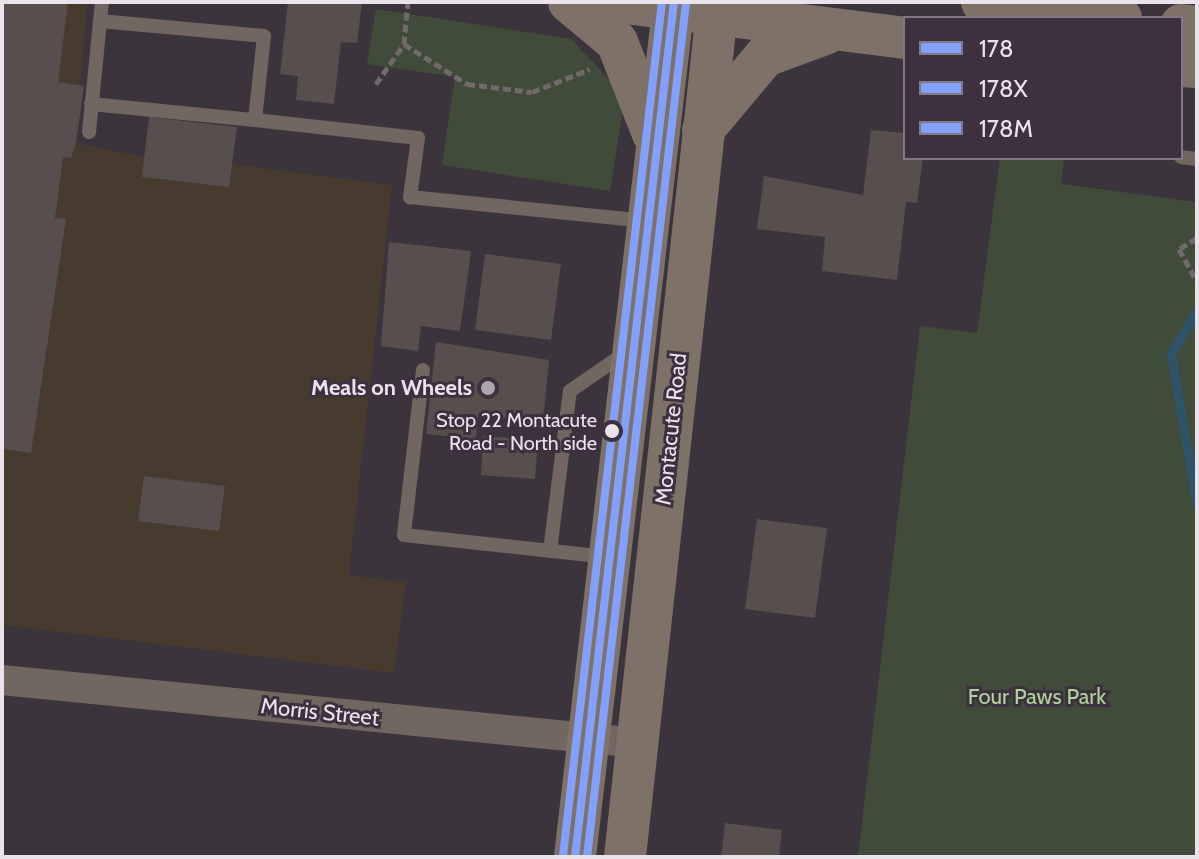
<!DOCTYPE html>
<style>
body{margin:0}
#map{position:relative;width:1199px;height:859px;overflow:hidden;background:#3b343c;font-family:Cabin,sans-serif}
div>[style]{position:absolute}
.industrial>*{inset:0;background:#463b2e}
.green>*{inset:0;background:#404c39}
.stream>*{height:9px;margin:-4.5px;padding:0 4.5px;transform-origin:4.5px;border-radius:4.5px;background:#2f5369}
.building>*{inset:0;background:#574e4e}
.path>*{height:5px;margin-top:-2.5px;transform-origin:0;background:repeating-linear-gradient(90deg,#716a68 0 8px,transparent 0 12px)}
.service>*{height:14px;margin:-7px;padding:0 7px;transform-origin:7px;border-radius:7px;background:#716660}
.minor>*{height:30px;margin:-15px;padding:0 15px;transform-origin:15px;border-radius:15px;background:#716660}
.secondary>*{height:42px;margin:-21px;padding:0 21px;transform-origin:21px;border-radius:21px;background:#7d7168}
.bus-1>*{height:8px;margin:-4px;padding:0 4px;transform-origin:4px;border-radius:4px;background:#83a1fc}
.bus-2>*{height:8px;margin:-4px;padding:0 4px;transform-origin:4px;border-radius:4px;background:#83a1fc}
.bus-3>*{height:8px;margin:-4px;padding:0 4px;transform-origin:4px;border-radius:4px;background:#83a1fc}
.dots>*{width:22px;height:22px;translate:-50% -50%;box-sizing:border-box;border:4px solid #3d313f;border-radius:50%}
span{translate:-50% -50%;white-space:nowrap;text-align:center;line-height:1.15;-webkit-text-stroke:6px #3d313f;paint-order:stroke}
.bus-label{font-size:20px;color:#eae3ec}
.right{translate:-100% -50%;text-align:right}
.poi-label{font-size:22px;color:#eae3ec;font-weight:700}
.street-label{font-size:22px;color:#eae3ec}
.park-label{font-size:22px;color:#aed499}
.frame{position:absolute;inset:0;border:4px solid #eae3ec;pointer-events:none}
.legend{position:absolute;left:903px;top:16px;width:280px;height:144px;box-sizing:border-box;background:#3d313f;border:2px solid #827884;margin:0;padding:10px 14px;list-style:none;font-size:24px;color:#eae3ec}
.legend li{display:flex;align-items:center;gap:16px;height:40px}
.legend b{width:40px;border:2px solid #827884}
</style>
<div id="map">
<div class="industrial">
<i style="clip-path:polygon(2px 2px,87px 2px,76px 143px,144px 157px,149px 117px,237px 127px,232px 164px,392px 185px,349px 575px,406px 582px,394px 673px,2px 625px)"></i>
</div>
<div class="green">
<i style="clip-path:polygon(376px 9px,571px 39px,625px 96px,610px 191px,442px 165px,455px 77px,367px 64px)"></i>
<i style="clip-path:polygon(1000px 158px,1064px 158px,1061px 184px,1197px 202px,1197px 857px,858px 857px,920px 326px,977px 333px)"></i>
</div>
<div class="stream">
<i style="left:1197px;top:310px;width:51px;rotate:120.6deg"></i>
<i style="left:1171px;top:354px;width:154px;rotate:80.3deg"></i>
</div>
<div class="building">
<i style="clip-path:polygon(2px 2px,68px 2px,58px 82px,84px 86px,76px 143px,71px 158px,63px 157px,55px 218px,66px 219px,31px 453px,2px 449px)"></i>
<i style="clip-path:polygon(288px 2px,362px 2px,357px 43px,341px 42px,334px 104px,296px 100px,298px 76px,280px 74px)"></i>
<i style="clip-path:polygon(149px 117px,237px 127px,229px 187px,142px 177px)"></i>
<i style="clip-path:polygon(871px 130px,905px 133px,905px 158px,923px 158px,917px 203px,906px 202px,897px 280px,822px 271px,825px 237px,757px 229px,764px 176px,863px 195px)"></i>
<i style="clip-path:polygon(389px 242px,471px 251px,460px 331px,421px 326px,418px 351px,381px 346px)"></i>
<i style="clip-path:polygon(485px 254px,561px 264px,551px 340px,475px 330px)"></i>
<i style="clip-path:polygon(436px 342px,549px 360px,543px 422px,478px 415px,476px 439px,426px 434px)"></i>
<i style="clip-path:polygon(483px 436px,538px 440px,535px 479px,481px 475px)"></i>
<i style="clip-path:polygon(144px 476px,225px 486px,219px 531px,138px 521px)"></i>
<i style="clip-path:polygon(757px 519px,827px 528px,815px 618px,745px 609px)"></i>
<i style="clip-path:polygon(725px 823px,782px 830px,779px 857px,721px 857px)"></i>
</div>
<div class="path">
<i style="left:404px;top:44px;width:75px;rotate:32.4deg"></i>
<i style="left:467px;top:84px;width:65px;rotate:7deg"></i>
<i style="left:532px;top:92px;width:62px;rotate:-21.6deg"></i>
<i style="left:376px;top:84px;width:49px;rotate:-55deg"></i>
<i style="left:404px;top:44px;width:42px;rotate:-84.6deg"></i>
<i style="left:1197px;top:238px;width:21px;rotate:149deg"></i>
<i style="left:1179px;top:249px;width:38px;rotate:61deg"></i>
</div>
<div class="service">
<i style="left:91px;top:104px;width:165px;rotate:5.6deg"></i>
<i style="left:255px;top:120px;width:84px;rotate:-83.9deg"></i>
<i style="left:264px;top:36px;width:165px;rotate:-174.8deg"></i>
<i style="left:255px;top:120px;width:164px;rotate:6.3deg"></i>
<i style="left:418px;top:138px;width:60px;rotate:97.7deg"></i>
<i style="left:410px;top:197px;width:237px;rotate:5.8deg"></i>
<i style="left:89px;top:132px;width:131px;rotate:-84.3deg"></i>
<i style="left:1181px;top:157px;width:16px;rotate:7deg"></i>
<i style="left:423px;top:370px;width:166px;rotate:96.6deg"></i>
<i style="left:404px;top:535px;width:202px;rotate:6.2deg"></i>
<i style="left:550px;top:551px;width:161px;rotate:-82.9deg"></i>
<i style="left:570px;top:391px;width:67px;rotate:-34.6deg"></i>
</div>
<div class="minor">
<i style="left:2px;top:680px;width:639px;rotate:5.66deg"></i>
</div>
<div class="secondary">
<i style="left:569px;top:2px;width:62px;rotate:39.8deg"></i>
<i style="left:617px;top:42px;width:99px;rotate:68.6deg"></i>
<i style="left:617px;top:2px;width:290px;rotate:7.1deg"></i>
<i style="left:982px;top:2px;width:140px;rotate:6.6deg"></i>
<i style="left:1181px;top:25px;width:16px;rotate:7deg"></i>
<i style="left:1181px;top:66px;width:16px;rotate:4deg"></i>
<i style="left:703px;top:130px;width:97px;rotate:-50deg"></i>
<i style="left:765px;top:56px;width:64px;rotate:-20.1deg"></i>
<i style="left:575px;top:857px;width:861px;rotate:-83.4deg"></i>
<i style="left:625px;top:857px;width:860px;rotate:-83.79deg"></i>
</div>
<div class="bus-1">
<i style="left:575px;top:857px;width:861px;rotate:-83.4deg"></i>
</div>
<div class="bus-2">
<i style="left:587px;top:857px;width:860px;rotate:-83.39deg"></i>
</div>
<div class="bus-3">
<i style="left:563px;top:856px;width:860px;rotate:-83.39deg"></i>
</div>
<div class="dots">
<i style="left:488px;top:388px;background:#ada6ae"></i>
<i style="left:612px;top:431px;background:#eae3ec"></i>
</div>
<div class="bus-label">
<span class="right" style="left:597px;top:432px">Stop 22 Montacute<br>Road - North side</span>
</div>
<div class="poi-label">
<span class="right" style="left:472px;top:388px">Meals on Wheels</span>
</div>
<div class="street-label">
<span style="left:671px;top:429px;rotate:-84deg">Montacute Road</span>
<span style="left:320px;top:712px;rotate:6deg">Morris Street</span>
</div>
<div class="park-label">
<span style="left:1037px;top:697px">Four Paws Park</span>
</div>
<div class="frame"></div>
<ul class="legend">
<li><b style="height:10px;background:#83a1fc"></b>178</li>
<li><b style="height:10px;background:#83a1fc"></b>178X</li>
<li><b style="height:10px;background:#83a1fc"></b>178M</li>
</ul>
</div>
